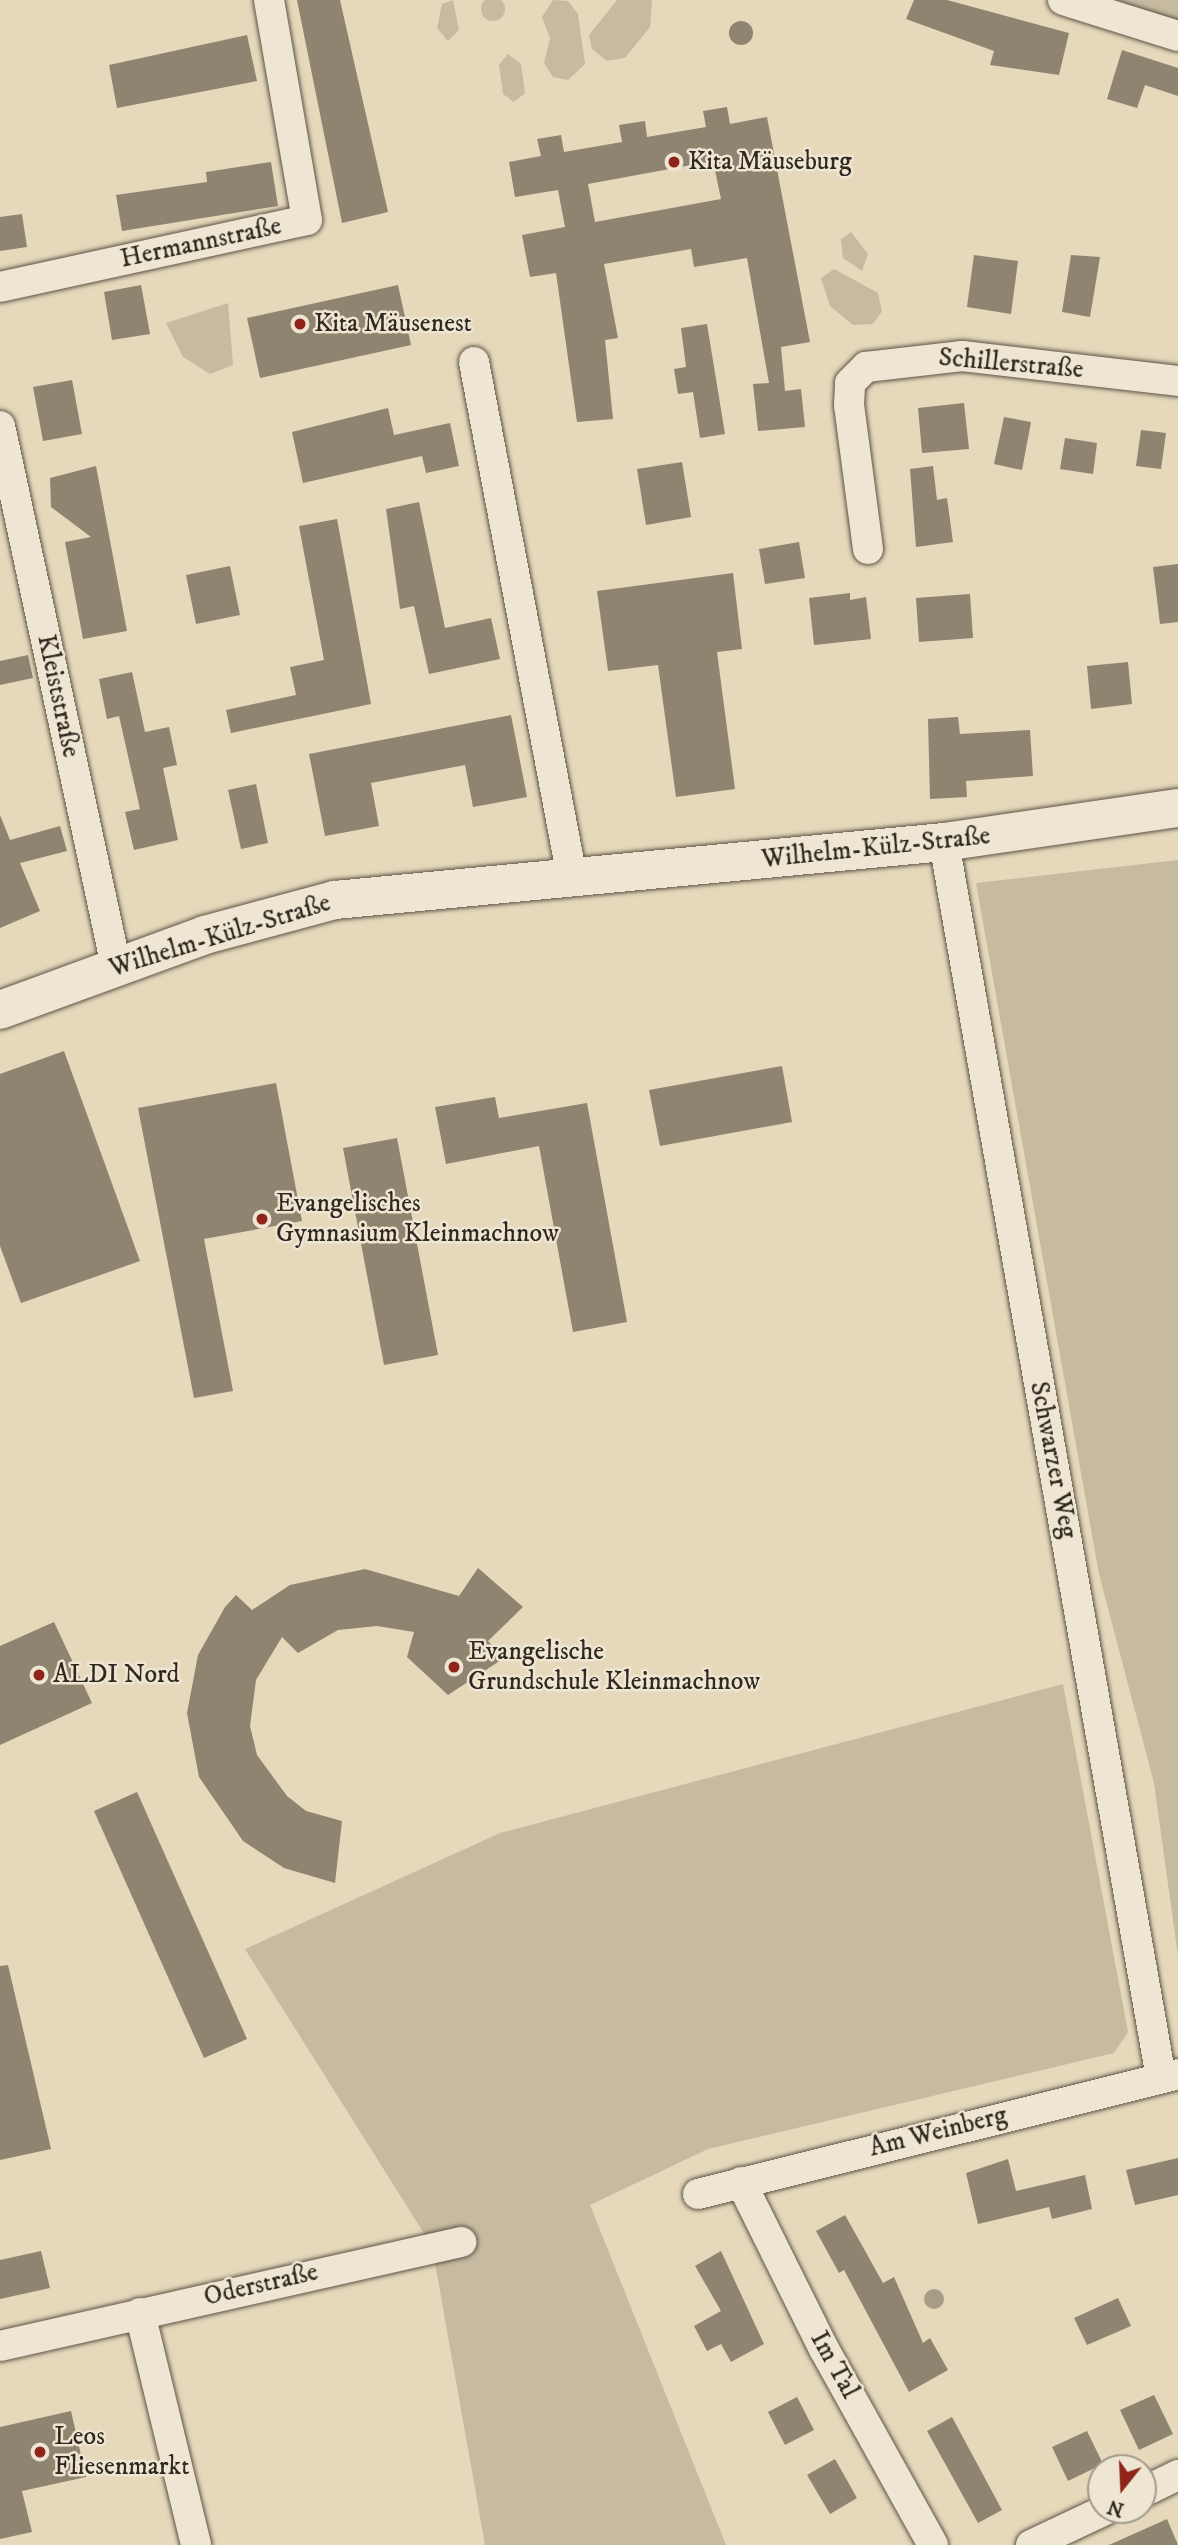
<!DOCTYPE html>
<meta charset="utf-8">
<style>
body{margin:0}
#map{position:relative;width:1178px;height:2545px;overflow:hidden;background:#e5d8bb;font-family:"IM FELL DW Pica",serif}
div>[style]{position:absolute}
.green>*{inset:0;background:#c6baa0}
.round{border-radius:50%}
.water>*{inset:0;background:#a79c86}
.building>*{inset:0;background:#8e8470}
.roads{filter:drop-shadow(0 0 2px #5d5446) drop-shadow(0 0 2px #5d5446)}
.street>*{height:30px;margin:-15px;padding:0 15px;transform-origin:15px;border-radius:15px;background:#eee6d3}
.secondary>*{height:38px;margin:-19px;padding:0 19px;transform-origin:19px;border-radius:19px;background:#eee6d3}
.dots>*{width:19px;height:19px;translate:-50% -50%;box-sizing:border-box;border:4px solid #eee6d3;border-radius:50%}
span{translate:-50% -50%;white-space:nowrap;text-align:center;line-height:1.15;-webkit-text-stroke:5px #eee6d3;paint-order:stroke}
.poi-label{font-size:26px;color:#30281f}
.left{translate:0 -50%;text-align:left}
.street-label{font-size:26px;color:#30281f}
.north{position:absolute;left:1087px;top:2454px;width:70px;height:70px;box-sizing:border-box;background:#eee6d3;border:2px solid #a29a8b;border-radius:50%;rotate:198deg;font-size:19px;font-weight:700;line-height:28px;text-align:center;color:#30281f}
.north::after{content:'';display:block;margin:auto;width:24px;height:32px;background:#8f2418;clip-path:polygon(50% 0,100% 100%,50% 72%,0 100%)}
</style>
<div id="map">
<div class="green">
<i class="round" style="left:481px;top:-3px;width:24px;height:24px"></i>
<i style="clip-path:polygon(453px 0,459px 30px,448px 41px,437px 28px,442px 4px)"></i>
<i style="clip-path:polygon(553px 0,568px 1px,578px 14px,585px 64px,568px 80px,553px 77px,544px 63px,550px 38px,542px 17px)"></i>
<i style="clip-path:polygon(617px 0,652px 0,650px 27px,625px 58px,607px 61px,592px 49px,589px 35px)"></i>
<i style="clip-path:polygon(1063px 0,1178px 0,1178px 36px)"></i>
<i style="clip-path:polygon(508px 54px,521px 64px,525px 93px,514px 102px,503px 94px,499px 65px)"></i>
<i style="clip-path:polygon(851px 232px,868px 254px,862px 271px,843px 258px,841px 239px)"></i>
<i style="clip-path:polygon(834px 269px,878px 293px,882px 311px,873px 324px,853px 325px,830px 306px,821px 278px)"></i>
<i style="clip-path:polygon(228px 303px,233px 365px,210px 374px,183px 357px,166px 323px)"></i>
<i style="clip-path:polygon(1178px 860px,1178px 1956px,1154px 1783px,1099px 1574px,976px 883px)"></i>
<i style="clip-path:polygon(1063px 1684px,1128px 2032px,1114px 2053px,708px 2149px,590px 2205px,726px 2545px,485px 2545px,432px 2246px,245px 1949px,500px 1833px)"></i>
</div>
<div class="water">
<i class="round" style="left:924px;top:2289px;width:20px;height:20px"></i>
</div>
<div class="building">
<i style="clip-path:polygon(297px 0,340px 0,388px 212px,342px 223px)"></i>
<i style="clip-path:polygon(914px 0,947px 0,1069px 33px,1059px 75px,990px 65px,994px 51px,906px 19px)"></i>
<i class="round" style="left:729px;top:21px;width:24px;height:24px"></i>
<i style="clip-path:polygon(247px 35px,257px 81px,117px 108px,109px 65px)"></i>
<i style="clip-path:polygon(1122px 50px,1178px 68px,1178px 96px,1145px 85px,1137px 108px,1107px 99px)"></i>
<i style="clip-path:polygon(evenodd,727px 107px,730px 124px,767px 117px,810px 342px,781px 347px,785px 391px,801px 389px,805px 427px,758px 431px,753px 384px,769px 383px,747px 258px,694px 267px,691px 249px,604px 264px,618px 338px,605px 340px,613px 419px,577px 422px,556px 273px,530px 277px,522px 235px,565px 227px,558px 190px,515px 197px,509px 162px,541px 156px,537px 139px,561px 135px,564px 152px,622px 142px,619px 125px,645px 121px,647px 137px,706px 127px,703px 111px,727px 107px,713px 161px,721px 199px,595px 222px,588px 184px,713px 161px)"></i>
<i style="clip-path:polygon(271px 162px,278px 206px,122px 231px,116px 195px,207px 182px,206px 172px)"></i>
<i style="clip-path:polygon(22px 214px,27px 247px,0 251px,0 217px)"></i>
<i style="clip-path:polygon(974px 255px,1018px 261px,1011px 314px,967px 307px)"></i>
<i style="clip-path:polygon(1071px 255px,1100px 257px,1090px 317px,1062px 312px)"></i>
<i style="clip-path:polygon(141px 285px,150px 334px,112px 340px,104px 292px)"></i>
<i style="clip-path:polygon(398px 285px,411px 345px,260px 378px,247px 318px)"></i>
<i style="clip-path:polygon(707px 324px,725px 434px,700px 438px,693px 392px,678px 394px,674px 369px,686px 367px,681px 328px)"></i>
<i style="clip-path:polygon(72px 380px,82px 434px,43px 441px,33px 387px)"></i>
<i style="clip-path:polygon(964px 403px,969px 449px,922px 453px,918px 408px)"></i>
<i style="clip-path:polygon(388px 408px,394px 435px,450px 423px,459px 466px,426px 473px,422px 456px,303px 483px,292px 432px)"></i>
<i style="clip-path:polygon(1004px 417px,1031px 422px,1022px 470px,994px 464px)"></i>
<i style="clip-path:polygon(1141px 430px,1166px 433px,1161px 469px,1136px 466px)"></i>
<i style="clip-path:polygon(1065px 438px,1097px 443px,1093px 474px,1060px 469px)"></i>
<i style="clip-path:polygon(682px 462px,691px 517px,646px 525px,637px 469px)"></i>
<i style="clip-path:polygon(96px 466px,127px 631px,83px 639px,65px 542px,91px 537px,51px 507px,50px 478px)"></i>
<i style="clip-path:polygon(933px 466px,937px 500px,947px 498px,953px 542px,916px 547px,910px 469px)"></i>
<i style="clip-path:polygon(419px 502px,445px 628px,491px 618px,500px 659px,429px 674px,414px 606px,400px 609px,386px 509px)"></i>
<i style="clip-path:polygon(337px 519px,371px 704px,231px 733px,226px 710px,296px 695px,290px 667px,324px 660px,299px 526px)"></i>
<i style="clip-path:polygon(799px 542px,805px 578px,765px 584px,759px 549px)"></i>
<i style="clip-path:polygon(1178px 564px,1178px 622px,1160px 624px,1153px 567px)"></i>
<i style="clip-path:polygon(230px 566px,240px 615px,196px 624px,186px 575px)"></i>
<i style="clip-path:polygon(733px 573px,742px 649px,717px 652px,735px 789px,676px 797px,658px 665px,608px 671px,597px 591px)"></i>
<i style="clip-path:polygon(850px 593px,850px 600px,866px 597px,871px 639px,814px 645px,809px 598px)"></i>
<i style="clip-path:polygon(970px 594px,973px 638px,919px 642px,916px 598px)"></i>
<i style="clip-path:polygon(28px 655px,33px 678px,0 685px,0 661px)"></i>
<i style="clip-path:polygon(1128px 662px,1132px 704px,1091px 709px,1087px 666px)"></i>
<i style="clip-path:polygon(132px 672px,145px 732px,169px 727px,177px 765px,163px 768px,178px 840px,134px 850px,125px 812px,140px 809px,119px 716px,107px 719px,99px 679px)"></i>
<i style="clip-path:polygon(511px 715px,527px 797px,473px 807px,465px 765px,371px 783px,379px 826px,325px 836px,309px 754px)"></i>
<i style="clip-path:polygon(958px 717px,960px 734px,1030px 730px,1033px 776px,966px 781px,967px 797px,930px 799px,928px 719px)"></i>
<i style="clip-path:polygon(256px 784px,268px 843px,241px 849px,228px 790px)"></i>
<i style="clip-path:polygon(0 815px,10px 840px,60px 826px,67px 851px,20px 863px,40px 911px,0 928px)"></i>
<i style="clip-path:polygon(64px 1051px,140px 1261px,21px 1303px,0 1246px,0 1074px)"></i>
<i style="clip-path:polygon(782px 1066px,792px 1122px,660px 1146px,649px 1090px)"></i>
<i style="clip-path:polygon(276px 1083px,302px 1221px,204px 1239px,233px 1391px,194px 1398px,138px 1108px)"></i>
<i style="clip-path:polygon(495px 1097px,499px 1118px,587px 1103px,627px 1322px,573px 1332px,539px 1146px,446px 1164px,435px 1107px)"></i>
<i style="clip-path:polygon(397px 1138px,438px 1355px,384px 1365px,343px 1148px)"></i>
<i style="clip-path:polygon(478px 1568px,523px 1607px,488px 1641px,504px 1658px,448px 1695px,407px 1657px,414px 1632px,377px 1626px,338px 1630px,298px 1653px,282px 1637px,256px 1680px,250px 1726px,257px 1755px,287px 1796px,306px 1811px,342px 1821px,335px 1883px,284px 1868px,243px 1841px,199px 1777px,187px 1713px,198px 1655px,225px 1607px,236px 1595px,252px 1610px,290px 1585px,365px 1569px,459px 1596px)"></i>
<i style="clip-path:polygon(54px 1622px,92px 1703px,0 1745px,0 1646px)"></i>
<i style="clip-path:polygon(137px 1792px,247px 2039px,204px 2058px,94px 1811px)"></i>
<i style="clip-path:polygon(8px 1965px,51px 2149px,0 2160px,0 1966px)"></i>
<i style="clip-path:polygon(1178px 2158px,1178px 2195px,1135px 2205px,1126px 2170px)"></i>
<i style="clip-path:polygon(1008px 2159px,1016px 2191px,1085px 2175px,1092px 2209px,1052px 2219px,1049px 2207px,978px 2224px,966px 2173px)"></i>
<i style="clip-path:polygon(845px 2215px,883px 2283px,894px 2277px,923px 2343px,930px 2338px,948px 2370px,909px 2392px,844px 2270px,839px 2273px,816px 2231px)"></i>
<i style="clip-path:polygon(41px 2251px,50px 2288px,0 2299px,0 2260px)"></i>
<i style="clip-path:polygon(721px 2251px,764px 2344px,731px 2362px,721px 2344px,707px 2351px,694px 2326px,721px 2311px,695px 2266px)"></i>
<i style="clip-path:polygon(1118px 2298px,1131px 2326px,1087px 2345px,1074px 2318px)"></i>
<i style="clip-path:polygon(1154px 2395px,1173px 2434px,1139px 2450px,1120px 2410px)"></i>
<i style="clip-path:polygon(797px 2397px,814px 2430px,785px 2445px,768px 2412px)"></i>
<i style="clip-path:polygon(71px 2411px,86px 2477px,22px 2491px,32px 2532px,0 2539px,0 2427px)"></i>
<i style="clip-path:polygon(952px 2417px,1002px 2510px,978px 2523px,927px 2431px)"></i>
<i style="clip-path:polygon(1087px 2431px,1103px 2464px,1068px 2481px,1052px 2447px)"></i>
<i style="clip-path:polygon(835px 2459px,857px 2498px,830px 2514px,807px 2475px)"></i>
<i style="clip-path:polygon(1167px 2519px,1178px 2545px,1109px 2545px)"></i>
</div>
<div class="roads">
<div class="street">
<i style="left:1063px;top:0;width:121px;rotate:17.4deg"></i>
<i style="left:0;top:287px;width:314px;rotate:-12.3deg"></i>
<i style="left:307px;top:220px;width:223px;rotate:-99.8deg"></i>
<i style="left:474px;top:362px;width:524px;rotate:79.23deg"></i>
<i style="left:0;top:426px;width:552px;rotate:77.88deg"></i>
<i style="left:868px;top:549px;width:145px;rotate:-97.5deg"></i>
<i style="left:849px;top:405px;width:22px;rotate:-87deg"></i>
<i style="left:850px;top:383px;width:23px;rotate:-45deg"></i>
<i style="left:866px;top:367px;width:97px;rotate:-6.5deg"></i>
<i style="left:962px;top:356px;width:217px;rotate:6.6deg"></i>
<i style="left:944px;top:842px;width:1255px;rotate:80.04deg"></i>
<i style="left:741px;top:2182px;width:186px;rotate:63.6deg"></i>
<i style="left:824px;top:2349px;width:224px;rotate:60.9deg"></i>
<i style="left:698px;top:2194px;width:495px;rotate:-14deg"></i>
<i style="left:140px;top:2313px;width:239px;rotate:76.4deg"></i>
<i style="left:0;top:2346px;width:473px;rotate:-12.7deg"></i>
<i style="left:1143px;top:2492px;width:39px;rotate:-26deg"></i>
<i style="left:1031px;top:2545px;width:82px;rotate:-25.3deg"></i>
</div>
<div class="secondary">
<i style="left:0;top:1010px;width:218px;rotate:-20.1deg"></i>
<i style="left:205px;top:935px;width:135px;rotate:-15.1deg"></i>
<i style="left:335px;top:900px;width:612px;rotate:-5.44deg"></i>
<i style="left:944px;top:842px;width:236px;rotate:-8.3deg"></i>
</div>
</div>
<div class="dots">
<i style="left:674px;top:162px;background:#8f2418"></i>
<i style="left:300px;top:324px;background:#8f2418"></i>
<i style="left:262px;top:1219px;background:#8f2418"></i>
<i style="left:454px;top:1667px;background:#8f2418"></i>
<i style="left:39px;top:1675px;background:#8f2418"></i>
<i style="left:40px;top:2452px;background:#8f2418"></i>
</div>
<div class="poi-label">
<span class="left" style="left:688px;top:162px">Kita Mäuseburg</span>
<span class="left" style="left:314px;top:324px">Kita Mäusenest</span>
<span class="left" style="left:276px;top:1219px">Evangelisches<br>Gymnasium Kleinmachnow</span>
<span class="left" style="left:468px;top:1667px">Evangelische<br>Grundschule Kleinmachnow</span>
<span class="left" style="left:53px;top:1675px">ALDI Nord</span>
<span class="left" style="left:54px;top:2452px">Leos<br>Fliesenmarkt</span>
</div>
<div class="street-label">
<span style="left:201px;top:243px;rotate:-12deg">Hermannstraße</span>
<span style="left:1011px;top:364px;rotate:5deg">Schillerstraße</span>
<span style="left:58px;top:696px;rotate:78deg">Kleiststraße</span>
<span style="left:876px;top:848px;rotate:-6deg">Wilhelm-Külz-Straße</span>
<span style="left:220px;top:936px;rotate:-17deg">Wilhelm-Külz-Straße</span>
<span style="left:1053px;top:1460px;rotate:79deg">Schwarzer Weg</span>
<span style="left:938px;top:2132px;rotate:-14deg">Am Weinberg</span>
<span style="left:261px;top:2285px;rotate:-13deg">Oderstraße</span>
<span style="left:834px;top:2365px;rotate:61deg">Im Tal</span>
</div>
<div class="north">N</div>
</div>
